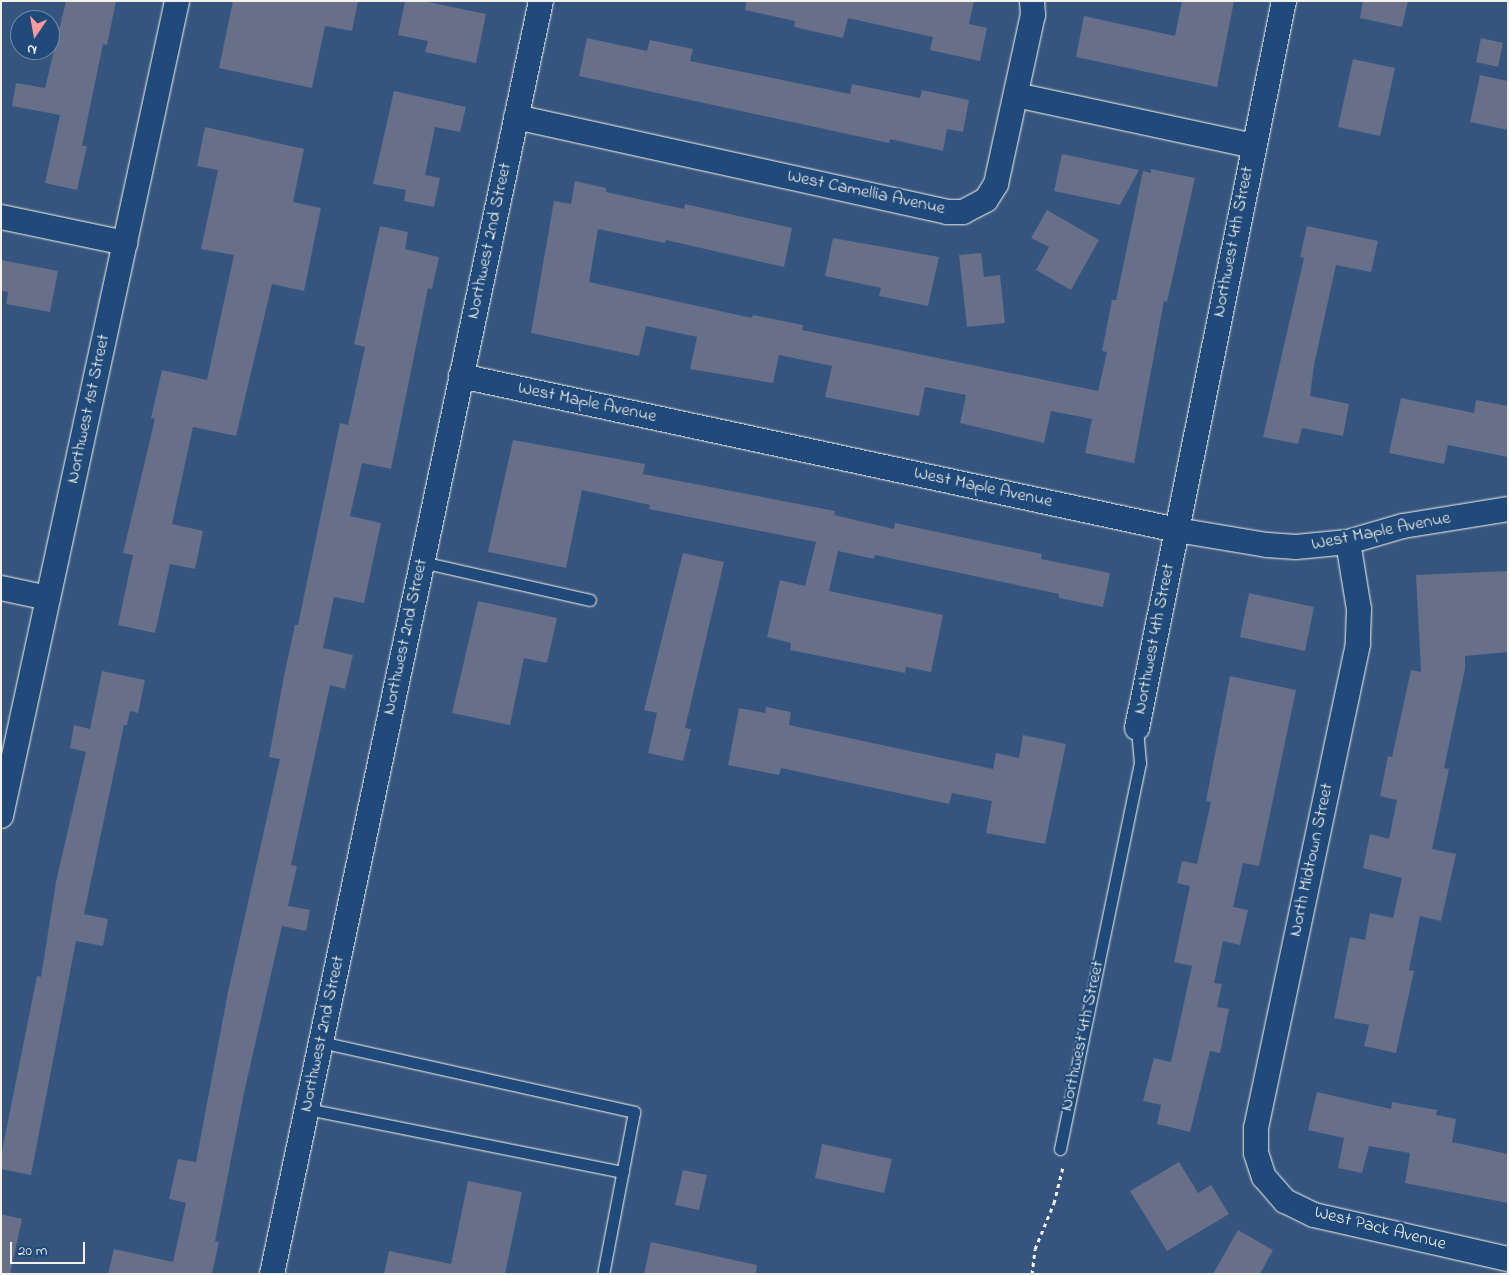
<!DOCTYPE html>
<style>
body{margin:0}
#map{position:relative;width:1509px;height:1275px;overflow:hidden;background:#35557e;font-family:"Indie Flower",sans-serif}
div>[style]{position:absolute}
.building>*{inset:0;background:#676f89}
.path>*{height:3px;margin-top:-1.5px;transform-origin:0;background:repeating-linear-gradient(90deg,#f4f1e8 0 4px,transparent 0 8px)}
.roads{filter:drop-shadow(0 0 1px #f4f1e8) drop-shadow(0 0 1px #f4f1e8)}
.lane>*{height:11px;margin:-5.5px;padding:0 5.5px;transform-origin:5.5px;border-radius:5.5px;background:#1f4a7a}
.street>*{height:24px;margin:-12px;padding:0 12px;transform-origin:12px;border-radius:12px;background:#1f4a7a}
span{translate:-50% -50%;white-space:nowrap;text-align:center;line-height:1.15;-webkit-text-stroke:4.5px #1f4a7a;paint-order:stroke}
.street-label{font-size:18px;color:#f4f1e8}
.frame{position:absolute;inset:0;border:2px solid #f4f1e8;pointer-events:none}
.north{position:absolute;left:10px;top:10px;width:50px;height:50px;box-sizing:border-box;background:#1f4a7a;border:1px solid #748da6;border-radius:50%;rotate:192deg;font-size:14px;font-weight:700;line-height:20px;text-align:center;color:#f4f1e8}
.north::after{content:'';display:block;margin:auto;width:18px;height:22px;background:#ff9aa2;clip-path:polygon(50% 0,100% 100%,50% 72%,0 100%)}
.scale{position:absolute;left:10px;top:1242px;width:75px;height:22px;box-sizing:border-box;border:2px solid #f4f1e8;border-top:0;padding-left:6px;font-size:15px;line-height:18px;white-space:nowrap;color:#f4f1e8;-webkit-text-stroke:4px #1f4a7a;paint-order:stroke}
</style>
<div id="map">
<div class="building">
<i style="clip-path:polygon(66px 1px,116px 1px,107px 45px,103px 44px,82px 146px,87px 146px,77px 190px,45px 183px,60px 115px,12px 106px,16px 83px,45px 88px)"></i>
<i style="clip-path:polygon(233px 1px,358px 1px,352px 31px,325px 26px,312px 88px,219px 68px)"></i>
<i style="clip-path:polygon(405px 1px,423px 1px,486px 14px,476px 63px,425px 52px,428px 41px,398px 35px)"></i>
<i style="clip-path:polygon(746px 1px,974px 1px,969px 24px,987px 28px,980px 61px,930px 50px,933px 37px,848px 18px,843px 38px,794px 27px,795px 21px,745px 10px)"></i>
<i style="clip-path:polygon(1182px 1px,1234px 1px,1217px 87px,1076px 57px,1084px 16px,1175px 36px)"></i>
<i style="clip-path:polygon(1363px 1px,1408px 1px,1402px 27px,1360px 18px)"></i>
<i style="clip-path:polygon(587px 38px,647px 51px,650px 40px,693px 49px,690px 61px,850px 94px,852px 84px,920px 98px,922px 90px,969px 100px,963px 132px,947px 129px,943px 151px,890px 139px,889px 143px,579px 76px)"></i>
<i style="clip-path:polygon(1481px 38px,1503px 43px,1498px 67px,1476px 62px)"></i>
<i style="clip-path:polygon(1353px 59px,1395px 68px,1380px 136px,1338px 127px)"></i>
<i style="clip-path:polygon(1480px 75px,1508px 81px,1508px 130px,1470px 122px)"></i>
<i style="clip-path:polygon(394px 91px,466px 107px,460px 132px,435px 127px,425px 175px,440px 178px,434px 207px,404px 201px,406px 190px,373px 184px)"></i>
<i style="clip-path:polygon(205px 127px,304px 149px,293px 202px,321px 208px,304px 291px,272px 284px,236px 436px,193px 427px,172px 524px,203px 531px,195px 569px,170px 564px,155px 633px,118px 625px,133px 555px,123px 553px,155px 419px,151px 418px,162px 370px,207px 380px,234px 255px,201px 249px,218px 170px,197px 166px)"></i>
<i style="clip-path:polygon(1062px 154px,1139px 170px,1120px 205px,1054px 191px)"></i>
<i style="clip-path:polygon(1151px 169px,1195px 178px,1167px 302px,1164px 301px,1134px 463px,1085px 453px,1092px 419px,1051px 411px,1044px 443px,960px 423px,966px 395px,925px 387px,919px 416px,825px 397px,832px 366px,779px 355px,773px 383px,690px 369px,697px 337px,646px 326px,639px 356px,531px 333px,554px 201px,571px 204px,575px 181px,606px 188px,606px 192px,684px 209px,685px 204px,792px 228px,784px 267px,666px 240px,665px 243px,598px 229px,589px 282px,752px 318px,753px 315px,803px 325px,802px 330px,1098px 391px,1107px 352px,1102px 351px,1112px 300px,1116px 300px,1143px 171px,1151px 173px)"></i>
<i style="clip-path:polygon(1047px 210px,1099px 240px,1071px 290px,1036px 270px,1049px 247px,1031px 238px)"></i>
<i style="clip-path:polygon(380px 226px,408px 232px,405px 249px,439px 257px,432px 289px,428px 288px,391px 469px,362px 463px,350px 516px,381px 523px,364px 603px,334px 597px,323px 648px,353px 655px,345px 689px,330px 685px,291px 865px,297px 866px,288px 906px,310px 910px,306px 931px,282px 926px,244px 1093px,215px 1241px,219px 1242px,212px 1274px,108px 1274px,114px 1249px,173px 1262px,186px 1203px,169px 1199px,178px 1159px,196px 1162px,228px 992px,280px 759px,269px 757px,284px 676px,295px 625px,298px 625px,340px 423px,348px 425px,365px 347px,354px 344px)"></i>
<i style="clip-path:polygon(1307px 226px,1378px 241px,1371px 272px,1336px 265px,1314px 365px,1310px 396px,1349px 404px,1343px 436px,1302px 428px,1298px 444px,1263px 437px,1304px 258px,1300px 257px)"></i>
<i style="clip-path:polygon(833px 238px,939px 257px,928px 306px,879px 296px,881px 288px,825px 276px)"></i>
<i style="clip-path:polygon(981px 253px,984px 277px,1000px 275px,1005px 323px,967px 327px,959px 255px)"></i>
<i style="clip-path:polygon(1px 260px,58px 271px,50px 312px,6px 304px,8px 292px,1px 291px)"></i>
<i style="clip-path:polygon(1401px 398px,1474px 413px,1476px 400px,1508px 406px,1508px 457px,1448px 445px,1444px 464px,1389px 453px)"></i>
<i style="clip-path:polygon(513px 440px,645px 464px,643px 474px,835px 511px,834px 515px,894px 529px,895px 523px,1042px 554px,1041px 559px,1110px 573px,1103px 607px,1059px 598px,1059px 594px,875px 555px,874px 559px,838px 551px,829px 591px,943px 615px,931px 672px,906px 667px,905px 673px,790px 650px,791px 643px,767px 637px,780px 580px,805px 586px,816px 542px,649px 509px,650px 505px,582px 490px,566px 568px,488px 552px)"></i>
<i style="clip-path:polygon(683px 553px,724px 562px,685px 728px,691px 729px,683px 761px,648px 753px,657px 713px,644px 710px)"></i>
<i style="clip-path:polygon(1508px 571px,1508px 652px,1465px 656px,1465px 669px,1444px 768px,1449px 769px,1432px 849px,1456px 854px,1441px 921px,1420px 916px,1409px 970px,1414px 971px,1396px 1053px,1364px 1046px,1369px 1025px,1334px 1018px,1350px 937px,1365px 940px,1370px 913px,1393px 918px,1402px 878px,1363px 868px,1370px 834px,1389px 839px,1397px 800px,1380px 796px,1388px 756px,1392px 757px,1411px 670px,1421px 672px,1416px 575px)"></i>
<i style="clip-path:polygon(1249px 593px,1314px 607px,1305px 651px,1240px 637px)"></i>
<i style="clip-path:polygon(478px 601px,557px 618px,547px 663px,524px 658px,510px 725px,452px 713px)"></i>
<i style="clip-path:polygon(102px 671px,145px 680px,138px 713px,130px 711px,127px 725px,124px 725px,84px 914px,108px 919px,103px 946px,76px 941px,31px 1175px,1px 1169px,1px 1156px,37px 976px,41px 977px,56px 882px,86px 752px,70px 748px,74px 725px,90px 729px)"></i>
<i style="clip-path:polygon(1230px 676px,1296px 690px,1259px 866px,1243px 863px,1233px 907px,1248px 910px,1240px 945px,1223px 941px,1214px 983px,1222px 984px,1217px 1007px,1229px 1009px,1220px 1053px,1210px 1051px,1190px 1132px,1157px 1124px,1161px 1105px,1143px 1101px,1154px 1058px,1171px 1062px,1192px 966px,1174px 962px,1190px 886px,1177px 883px,1182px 861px,1197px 864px,1211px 802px,1206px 801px)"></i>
<i style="clip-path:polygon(766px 707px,791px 712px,789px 725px,993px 769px,996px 753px,1019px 758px,1023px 735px,1066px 744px,1045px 844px,986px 833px,992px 801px,952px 793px,949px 804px,781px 768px,779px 775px,728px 765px,739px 708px,765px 713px)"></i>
<i style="clip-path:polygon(1317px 1092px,1391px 1109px,1392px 1102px,1437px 1110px,1436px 1115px,1456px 1119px,1452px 1142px,1508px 1154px,1508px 1203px,1405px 1183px,1410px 1153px,1369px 1146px,1362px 1173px,1338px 1168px,1344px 1138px,1308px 1130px)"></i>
<i style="clip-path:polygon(822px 1144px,892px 1159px,884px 1193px,815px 1178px)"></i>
<i style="clip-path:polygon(1179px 1162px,1198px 1193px,1211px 1185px,1229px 1214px,1167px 1251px,1130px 1191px)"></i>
<i style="clip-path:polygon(683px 1170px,707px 1175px,699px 1210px,675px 1205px)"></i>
<i style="clip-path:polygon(468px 1181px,522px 1192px,505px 1274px,384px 1274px,389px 1251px,451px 1264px)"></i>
<i style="clip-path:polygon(1px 1214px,22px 1219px,10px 1274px,1px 1274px)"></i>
<i style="clip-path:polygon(1238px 1230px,1273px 1250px,1260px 1274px,1213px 1274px)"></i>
<i style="clip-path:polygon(651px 1242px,757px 1265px,756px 1274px,644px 1274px)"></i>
</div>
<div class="path">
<i style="left:1032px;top:1274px;width:25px;rotate:-83deg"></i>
<i style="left:1035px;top:1249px;width:50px;rotate:-67.6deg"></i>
<i style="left:1054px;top:1203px;width:37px;rotate:-76deg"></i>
</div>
<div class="roads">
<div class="lane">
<i style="left:422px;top:562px;width:172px;rotate:12.7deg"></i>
<i style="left:321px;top:1042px;width:321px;rotate:12.6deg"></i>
<i style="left:634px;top:1112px;width:165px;rotate:100.8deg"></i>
<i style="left:307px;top:1109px;width:322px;rotate:11.3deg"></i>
<i style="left:1060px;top:1149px;width:394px;rotate:-78.3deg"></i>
<i style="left:1140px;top:763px;width:35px;rotate:-95deg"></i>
</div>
<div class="street">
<i style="left:1016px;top:95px;width:242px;rotate:12.1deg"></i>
<i style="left:516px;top:117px;width:441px;rotate:12.4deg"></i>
<i style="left:947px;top:212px;width:16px"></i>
<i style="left:963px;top:212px;width:26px;rotate:-28deg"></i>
<i style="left:986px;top:200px;width:19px;rotate:-58deg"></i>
<i style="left:996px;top:184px;width:173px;rotate:-77.7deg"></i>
<i style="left:1033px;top:15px;width:14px;rotate:-94deg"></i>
<i style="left:1px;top:217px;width:127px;rotate:11.8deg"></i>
<i style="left:461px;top:376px;width:732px;rotate:12.14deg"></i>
<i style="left:1177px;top:530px;width:91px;rotate:9.5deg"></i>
<i style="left:1267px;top:545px;width:29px;rotate:4deg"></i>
<i style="left:1296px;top:547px;width:52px;rotate:-5.5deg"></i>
<i style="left:1348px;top:542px;width:57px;rotate:-16.2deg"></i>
<i style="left:1403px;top:526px;width:106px;rotate:-9.2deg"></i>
<i style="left:1348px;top:542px;width:68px;rotate:80.7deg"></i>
<i style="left:1359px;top:609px;width:35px;rotate:92deg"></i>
<i style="left:1358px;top:644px;width:495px;rotate:101.9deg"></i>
<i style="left:1256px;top:1128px;width:25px;rotate:90deg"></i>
<i style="left:1256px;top:1153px;width:25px;rotate:72deg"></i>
<i style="left:1264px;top:1177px;width:32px;rotate:49deg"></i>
<i style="left:1285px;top:1201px;width:32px;rotate:26deg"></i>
<i style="left:1314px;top:1215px;width:199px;rotate:12.8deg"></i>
<i style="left:1px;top:588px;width:48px;rotate:12deg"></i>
<i style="left:1137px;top:728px;width:742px;rotate:-78.57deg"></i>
<i style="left:1px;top:816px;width:834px;rotate:-77.81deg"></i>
<i style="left:272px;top:1274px;width:1301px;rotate:-78.07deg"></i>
</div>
</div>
<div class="street-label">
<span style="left:866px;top:193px;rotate:12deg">West Camellia Avenue</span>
<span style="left:490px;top:241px;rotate:-78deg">Northwest 2nd Street</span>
<span style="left:1234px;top:242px;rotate:-79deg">Northwest 4th Street</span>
<span style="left:587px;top:403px;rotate:12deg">West Maple Avenue</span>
<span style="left:89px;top:409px;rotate:-78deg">Northwest 1st Street</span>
<span style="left:983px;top:488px;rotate:12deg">West Maple Avenue</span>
<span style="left:1381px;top:532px;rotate:-11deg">West Maple Avenue</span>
<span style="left:406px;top:637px;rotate:-78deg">Northwest 2nd Street</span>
<span style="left:1155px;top:639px;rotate:-79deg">Northwest 4th Street</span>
<span style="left:1312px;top:860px;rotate:-78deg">North Midtown Street</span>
<span style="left:323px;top:1034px;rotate:-78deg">Northwest 2nd Street</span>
<span style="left:1083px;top:1036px;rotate:-78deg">Northwest 4th Street</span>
<span style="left:1380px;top:1229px;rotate:14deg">West Pack Avenue</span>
</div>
<div class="frame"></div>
<div class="north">N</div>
<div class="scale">20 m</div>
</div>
